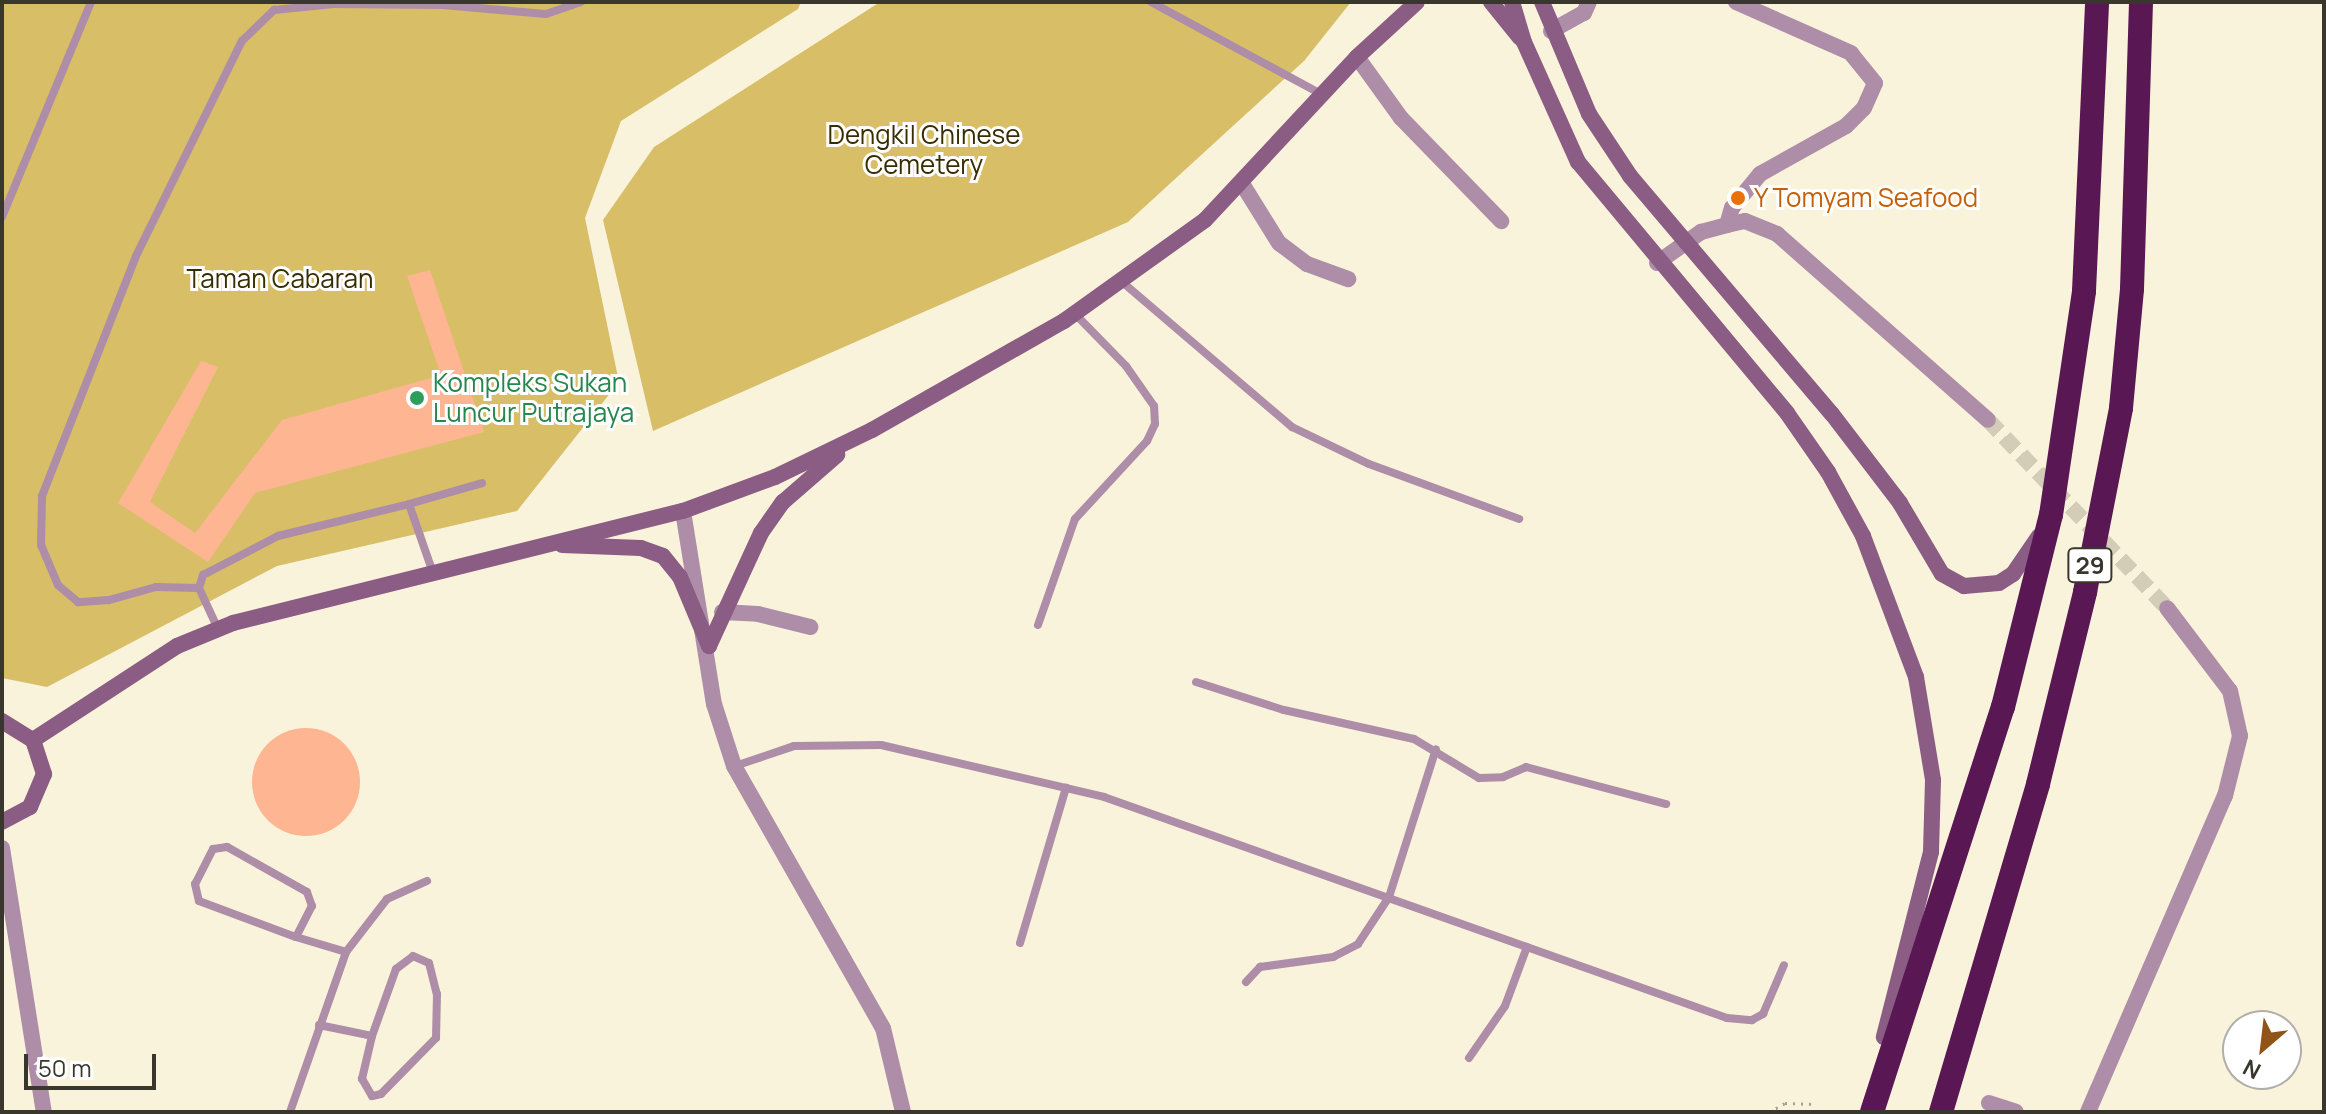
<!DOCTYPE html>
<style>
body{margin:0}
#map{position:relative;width:2326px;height:1114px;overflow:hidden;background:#faf3db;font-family:Manrope,sans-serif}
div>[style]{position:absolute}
.green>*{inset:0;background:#d7be67}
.building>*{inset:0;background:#fdb592}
.round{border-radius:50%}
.street-tunnel>*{height:16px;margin-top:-8px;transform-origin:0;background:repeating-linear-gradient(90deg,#d3cdb8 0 16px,transparent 0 24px)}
.path>*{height:3px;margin-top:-1.5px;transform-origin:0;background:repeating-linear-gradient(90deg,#a7a290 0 2px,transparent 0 8px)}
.lane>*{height:8px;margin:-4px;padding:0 4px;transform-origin:4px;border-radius:4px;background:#ae8da8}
.street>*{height:16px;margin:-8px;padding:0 8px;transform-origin:8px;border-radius:8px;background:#ae8da8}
.secondary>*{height:16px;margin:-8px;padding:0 8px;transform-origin:8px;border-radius:8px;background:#8b5c84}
.highway>*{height:24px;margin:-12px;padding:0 12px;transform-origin:12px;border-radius:12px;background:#591853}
.dots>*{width:22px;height:22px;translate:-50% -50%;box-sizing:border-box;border:4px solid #fff;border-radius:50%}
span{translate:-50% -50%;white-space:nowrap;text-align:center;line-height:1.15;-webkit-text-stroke:6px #fff;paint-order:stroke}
.shield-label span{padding:2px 6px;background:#fff;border:2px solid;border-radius:6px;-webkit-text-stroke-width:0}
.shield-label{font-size:24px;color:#39372d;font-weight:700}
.park-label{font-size:26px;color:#382d01}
.food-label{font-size:26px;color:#c56008}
.left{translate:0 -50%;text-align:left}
.leisure-label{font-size:26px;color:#27864d}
.frame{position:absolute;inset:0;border:4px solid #39372d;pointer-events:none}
.north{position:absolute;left:2222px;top:1010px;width:80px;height:80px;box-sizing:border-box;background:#fff;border:2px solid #b0afab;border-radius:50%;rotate:208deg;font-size:22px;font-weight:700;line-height:32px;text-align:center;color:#39372d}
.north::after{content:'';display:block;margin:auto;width:28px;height:36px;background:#915417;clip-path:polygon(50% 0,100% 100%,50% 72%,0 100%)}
.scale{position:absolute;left:24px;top:1054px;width:132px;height:36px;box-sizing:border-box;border:4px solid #39372d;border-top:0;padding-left:10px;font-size:24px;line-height:28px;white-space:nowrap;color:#39372d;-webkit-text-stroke:6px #fff;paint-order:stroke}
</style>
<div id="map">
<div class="green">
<i style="clip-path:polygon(2px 2px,801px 2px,798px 9px,621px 121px,585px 218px,619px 382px,517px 511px,277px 566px,47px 687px,2px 678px)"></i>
<i style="clip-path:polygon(880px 2px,1351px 2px,1304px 61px,1128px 222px,653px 431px,603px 220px,654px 147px)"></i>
</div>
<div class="building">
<i style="clip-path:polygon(430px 270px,484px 432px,255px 493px,208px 562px,118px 503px,201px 361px,218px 367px,150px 502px,195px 533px,282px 420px,441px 375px,407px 276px)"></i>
<i class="round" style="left:252px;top:728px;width:108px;height:108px"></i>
</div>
<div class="street-tunnel">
<i style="left:1988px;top:420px;width:260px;rotate:46.4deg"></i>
</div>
<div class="path">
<i style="left:1769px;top:1112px;width:18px;rotate:-29deg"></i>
<i style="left:1785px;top:1103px;width:30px;rotate:2deg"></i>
</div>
<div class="lane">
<i style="left:1151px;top:2px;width:196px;rotate:28.4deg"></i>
<i style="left:2px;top:217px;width:233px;rotate:-67.5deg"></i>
<i style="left:1121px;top:281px;width:225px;rotate:40.5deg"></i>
<i style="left:1292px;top:427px;width:85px;rotate:25.7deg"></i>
<i style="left:1369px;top:464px;width:160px;rotate:20.1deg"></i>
<i style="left:409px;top:504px;width:76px;rotate:-16deg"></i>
<i style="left:199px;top:588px;width:43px;rotate:-178.7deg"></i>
<i style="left:156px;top:587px;width:49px;rotate:164.5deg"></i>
<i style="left:109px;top:600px;width:31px;rotate:176deg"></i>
<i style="left:78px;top:602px;width:26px;rotate:-140deg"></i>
<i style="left:58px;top:585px;width:43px;rotate:-113deg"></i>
<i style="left:41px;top:545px;width:49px;rotate:-88.8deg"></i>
<i style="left:42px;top:496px;width:258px;rotate:-68.6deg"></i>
<i style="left:136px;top:256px;width:240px;rotate:-63.8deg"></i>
<i style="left:242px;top:41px;width:45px;rotate:-44.1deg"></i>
<i style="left:274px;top:10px;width:60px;rotate:-5.7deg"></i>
<i style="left:334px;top:4px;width:109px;rotate:0.5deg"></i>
<i style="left:443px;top:5px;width:103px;rotate:5deg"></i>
<i style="left:546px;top:14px;width:37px;rotate:-19deg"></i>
<i style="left:1038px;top:625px;width:112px;rotate:-70.8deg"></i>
<i style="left:1075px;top:519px;width:106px;rotate:-47.3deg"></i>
<i style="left:1147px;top:441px;width:19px;rotate:-65deg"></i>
<i style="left:1155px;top:424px;width:18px;rotate:-93deg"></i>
<i style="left:1154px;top:406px;width:49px;rotate:-125deg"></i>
<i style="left:1126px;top:366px;width:73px;rotate:-134.4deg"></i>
<i style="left:218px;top:629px;width:45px;rotate:-114.9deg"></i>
<i style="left:199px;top:588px;width:14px;rotate:-73deg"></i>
<i style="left:203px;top:575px;width:85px;rotate:-27.5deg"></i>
<i style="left:278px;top:536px;width:135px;rotate:-13.7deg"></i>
<i style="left:409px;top:504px;width:73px;rotate:70.8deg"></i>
<i style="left:1196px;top:682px;width:92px;rotate:17.7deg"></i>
<i style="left:1284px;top:710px;width:133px;rotate:12.6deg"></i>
<i style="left:1414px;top:739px;width:76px;rotate:31deg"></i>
<i style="left:1479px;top:778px;width:24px;rotate:-2deg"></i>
<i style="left:1503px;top:777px;width:25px;rotate:-23deg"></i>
<i style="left:1526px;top:767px;width:145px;rotate:14.8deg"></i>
<i style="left:735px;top:766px;width:62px;rotate:-18.7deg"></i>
<i style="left:794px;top:746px;width:87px;rotate:-0.7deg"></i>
<i style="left:881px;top:745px;width:229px;rotate:13.1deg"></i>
<i style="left:1104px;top:797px;width:661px;rotate:19.53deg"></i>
<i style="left:1727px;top:1018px;width:25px;rotate:5deg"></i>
<i style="left:1752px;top:1020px;width:13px;rotate:-29deg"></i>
<i style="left:1763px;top:1014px;width:53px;rotate:-66.8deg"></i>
<i style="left:296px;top:937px;width:35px;rotate:-63deg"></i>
<i style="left:312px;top:906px;width:15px;rotate:-110deg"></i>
<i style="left:307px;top:892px;width:92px;rotate:-150.6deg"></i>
<i style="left:227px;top:847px;width:14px;rotate:172deg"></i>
<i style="left:213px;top:849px;width:39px;rotate:117deg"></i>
<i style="left:195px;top:884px;width:17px;rotate:77deg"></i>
<i style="left:199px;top:901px;width:103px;rotate:20.4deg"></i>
<i style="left:296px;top:937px;width:52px;rotate:16.7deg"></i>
<i style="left:1020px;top:943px;width:162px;rotate:-73.5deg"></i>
<i style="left:413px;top:956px;width:17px;rotate:24deg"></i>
<i style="left:429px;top:963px;width:32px;rotate:76deg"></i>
<i style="left:437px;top:994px;width:44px;rotate:91.3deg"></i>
<i style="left:436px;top:1038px;width:78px;rotate:134.5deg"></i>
<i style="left:381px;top:1094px;width:9px;rotate:167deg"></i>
<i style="left:372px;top:1096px;width:20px;rotate:-120deg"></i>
<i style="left:362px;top:1079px;width:44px;rotate:-76.9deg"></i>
<i style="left:372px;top:1036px;width:71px;rotate:-70.3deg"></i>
<i style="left:396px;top:969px;width:21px;rotate:-37deg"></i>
<i style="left:1246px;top:982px;width:21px;rotate:-47deg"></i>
<i style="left:1260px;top:967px;width:74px;rotate:-7.8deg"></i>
<i style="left:1333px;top:957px;width:28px;rotate:-27deg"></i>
<i style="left:1358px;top:944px;width:56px;rotate:-56.6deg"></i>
<i style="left:1389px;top:897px;width:155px;rotate:-72.4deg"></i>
<i style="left:319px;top:1025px;width:54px;rotate:11.7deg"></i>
<i style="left:1469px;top:1058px;width:63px;rotate:-55.3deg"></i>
<i style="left:1505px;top:1006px;width:63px;rotate:-69.6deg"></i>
<i style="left:290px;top:1112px;width:170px;rotate:-70.7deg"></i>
<i style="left:346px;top:952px;width:67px;rotate:-52.3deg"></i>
<i style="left:387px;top:899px;width:44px;rotate:-24.2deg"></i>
</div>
<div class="street">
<i style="left:1551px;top:31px;width:38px;rotate:-29deg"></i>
<i style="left:1584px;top:13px;width:12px;rotate:-66deg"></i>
<i style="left:1357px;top:57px;width:75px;rotate:54.2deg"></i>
<i style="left:1401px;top:118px;width:144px;rotate:45.8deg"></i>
<i style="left:1241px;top:182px;width:72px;rotate:58.1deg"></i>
<i style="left:1279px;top:243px;width:35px;rotate:37deg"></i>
<i style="left:1307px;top:264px;width:44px;rotate:20.1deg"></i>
<i style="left:1727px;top:225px;width:18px;rotate:-74deg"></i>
<i style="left:1732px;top:208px;width:44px;rotate:-50.5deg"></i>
<i style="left:1760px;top:174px;width:98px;rotate:-29.2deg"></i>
<i style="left:1846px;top:126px;width:25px;rotate:-45deg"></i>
<i style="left:1864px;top:108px;width:27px;rotate:-66deg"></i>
<i style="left:1875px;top:83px;width:38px;rotate:-129deg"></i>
<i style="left:1851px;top:53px;width:126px;rotate:-156.1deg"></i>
<i style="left:1657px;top:263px;width:54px;rotate:-35.2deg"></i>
<i style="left:1701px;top:232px;width:27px;rotate:-15deg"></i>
<i style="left:1727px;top:225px;width:18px;rotate:-13deg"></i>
<i style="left:1745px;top:221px;width:35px;rotate:22deg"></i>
<i style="left:1777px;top:234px;width:281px;rotate:41.4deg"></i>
<i style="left:683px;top:511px;width:195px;rotate:80.9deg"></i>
<i style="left:714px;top:704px;width:65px;rotate:72.1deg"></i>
<i style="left:734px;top:766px;width:301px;rotate:60.4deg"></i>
<i style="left:883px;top:1028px;width:86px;rotate:76.6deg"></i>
<i style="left:722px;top:612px;width:36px;rotate:3deg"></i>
<i style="left:758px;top:614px;width:54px;rotate:14deg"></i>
<i style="left:2px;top:848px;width:267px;rotate:81deg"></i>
<i style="left:1989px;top:1103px;width:28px;rotate:18deg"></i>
<i style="left:2088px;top:1112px;width:344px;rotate:-66.6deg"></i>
<i style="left:2225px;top:796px;width:62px;rotate:-76deg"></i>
<i style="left:2240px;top:736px;width:46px;rotate:-102.5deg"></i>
<i style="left:2230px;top:691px;width:104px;rotate:-127.2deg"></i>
</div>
<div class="secondary">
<i style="left:1491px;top:2px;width:46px;rotate:51.1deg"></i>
<i style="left:1512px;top:2px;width:42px;rotate:73.3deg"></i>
<i style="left:1524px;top:42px;width:132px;rotate:65.8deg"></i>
<i style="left:1578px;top:162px;width:327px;rotate:50.2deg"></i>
<i style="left:1787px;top:413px;width:72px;rotate:55.2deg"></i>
<i style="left:1828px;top:472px;width:73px;rotate:61.3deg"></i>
<i style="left:1863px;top:536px;width:151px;rotate:69.4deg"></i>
<i style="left:1916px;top:677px;width:104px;rotate:80.6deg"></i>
<i style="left:1933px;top:780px;width:72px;rotate:91.6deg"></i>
<i style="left:1931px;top:852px;width:191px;rotate:104.3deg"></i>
<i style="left:1542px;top:2px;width:121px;rotate:67.2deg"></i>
<i style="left:1589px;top:114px;width:74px;rotate:56.5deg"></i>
<i style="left:1630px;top:176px;width:312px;rotate:49.7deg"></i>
<i style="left:1832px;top:414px;width:112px;rotate:52.6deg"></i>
<i style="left:1900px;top:503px;width:82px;rotate:59.4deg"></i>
<i style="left:1942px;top:574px;width:25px;rotate:29deg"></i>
<i style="left:1964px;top:586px;width:35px;rotate:-5deg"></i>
<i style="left:1999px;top:583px;width:17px;rotate:-33deg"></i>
<i style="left:2013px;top:574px;width:46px;rotate:-55.6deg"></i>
<i style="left:562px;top:545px;width:79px;rotate:2.2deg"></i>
<i style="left:641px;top:548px;width:23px;rotate:20deg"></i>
<i style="left:663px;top:556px;width:27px;rotate:51deg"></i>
<i style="left:680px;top:577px;width:75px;rotate:67.2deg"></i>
<i style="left:709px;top:646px;width:124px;rotate:-65.3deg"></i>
<i style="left:761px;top:533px;width:38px;rotate:-55deg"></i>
<i style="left:783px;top:502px;width:72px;rotate:-41deg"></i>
<i style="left:2px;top:721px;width:36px;rotate:32deg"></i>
<i style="left:33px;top:740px;width:36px;rotate:72deg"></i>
<i style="left:44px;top:774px;width:36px;rotate:113deg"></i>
<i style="left:30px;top:807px;width:32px;rotate:152deg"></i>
<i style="left:33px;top:740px;width:172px;rotate:-33.1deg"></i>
<i style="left:177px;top:646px;width:61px;rotate:-22.3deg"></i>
<i style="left:233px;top:623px;width:464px;rotate:-14deg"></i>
<i style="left:683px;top:511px;width:98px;rotate:-20.3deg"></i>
<i style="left:775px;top:477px;width:108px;rotate:-25.9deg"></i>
<i style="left:872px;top:430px;width:221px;rotate:-29.6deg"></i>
<i style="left:1064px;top:321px;width:173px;rotate:-35.6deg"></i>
<i style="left:1205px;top:220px;width:223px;rotate:-47deg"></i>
<i style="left:1357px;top:57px;width:81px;rotate:-42.5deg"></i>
</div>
<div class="highway">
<i style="left:1872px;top:1112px;width:426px;rotate:-72.1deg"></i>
<i style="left:2003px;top:707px;width:198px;rotate:-76deg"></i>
<i style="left:2051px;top:515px;width:226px;rotate:-81.6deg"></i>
<i style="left:2084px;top:291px;width:289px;rotate:-87.4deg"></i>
<i style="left:1941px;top:1112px;width:342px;rotate:-73.5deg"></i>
<i style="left:2038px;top:784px;width:198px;rotate:-76.2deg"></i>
<i style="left:2085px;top:592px;width:187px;rotate:-78.9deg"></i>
<i style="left:2121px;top:408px;width:120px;rotate:-84.7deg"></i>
<i style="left:2132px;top:289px;width:287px;rotate:-88.2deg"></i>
</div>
<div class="dots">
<i style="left:1738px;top:198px;background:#e8710a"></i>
<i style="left:417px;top:398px;background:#2e9e5b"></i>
</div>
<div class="shield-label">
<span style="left:2090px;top:565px">29</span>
</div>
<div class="park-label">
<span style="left:924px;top:150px">Dengkil Chinese<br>Cemetery</span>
<span style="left:280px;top:279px">Taman Cabaran</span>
</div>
<div class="food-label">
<span class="left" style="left:1754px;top:198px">Y Tomyam Seafood</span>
</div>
<div class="leisure-label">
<span class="left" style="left:433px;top:398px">Kompleks Sukan<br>Luncur Putrajaya</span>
</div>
<div class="frame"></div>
<div class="north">N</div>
<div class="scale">50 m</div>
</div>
